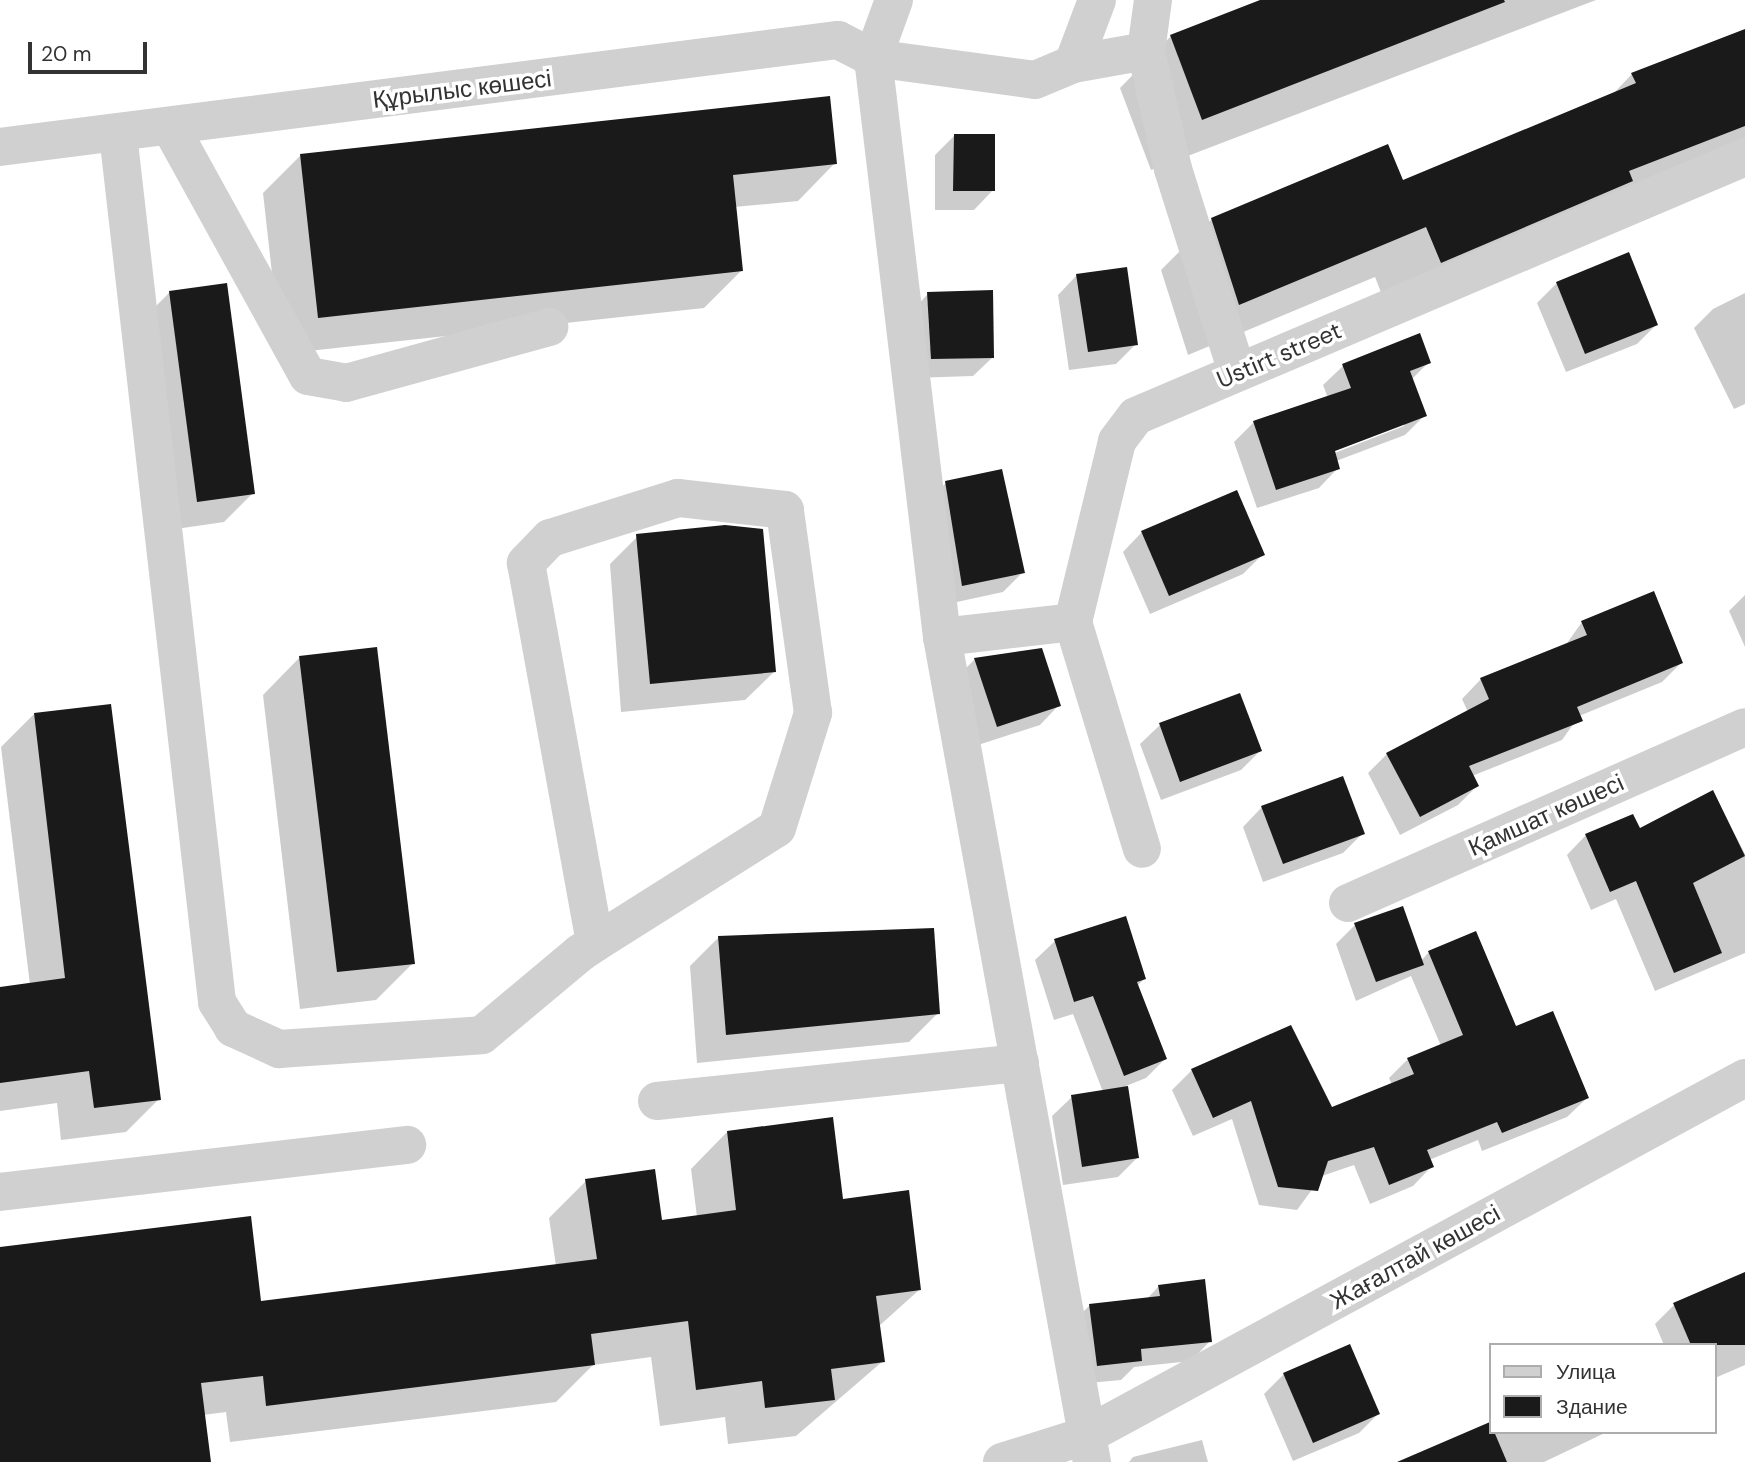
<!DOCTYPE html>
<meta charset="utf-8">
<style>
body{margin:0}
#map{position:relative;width:1745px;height:1462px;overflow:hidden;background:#fff;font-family:"DM Sans",sans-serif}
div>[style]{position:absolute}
.shadow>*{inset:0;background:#0003}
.building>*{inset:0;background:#1a1a1a}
.minor>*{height:38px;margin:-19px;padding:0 19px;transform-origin:19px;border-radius:19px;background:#d0d0d0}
span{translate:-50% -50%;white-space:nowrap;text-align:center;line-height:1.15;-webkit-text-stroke:7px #fff;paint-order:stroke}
.street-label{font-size:24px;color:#333}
.legend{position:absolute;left:1489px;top:1343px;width:228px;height:91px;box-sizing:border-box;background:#fff;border:2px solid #adadad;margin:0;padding:9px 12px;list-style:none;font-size:21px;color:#333}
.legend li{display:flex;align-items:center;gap:14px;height:35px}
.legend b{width:35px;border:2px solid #adadad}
.scale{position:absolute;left:28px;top:42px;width:119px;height:32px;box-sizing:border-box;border:4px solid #333;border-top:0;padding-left:9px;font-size:21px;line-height:24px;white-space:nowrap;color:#333;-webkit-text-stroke:5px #fff;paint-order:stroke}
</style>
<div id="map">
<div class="shadow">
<i style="clip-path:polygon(1266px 0,1596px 0,1151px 170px,1120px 88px,1171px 36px)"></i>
<i style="clip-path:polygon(1745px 31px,1745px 156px,1389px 313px,1375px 277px,1188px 355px,1161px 270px,1212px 219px,1402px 182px,1611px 96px,1632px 74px)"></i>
<i style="clip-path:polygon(954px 136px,993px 190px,974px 210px,935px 210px,935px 155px)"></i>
<i style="clip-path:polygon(301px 155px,835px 163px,798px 201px,734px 207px,741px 271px,704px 308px,281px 354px,263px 193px)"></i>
<i style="clip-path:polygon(1077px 275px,1136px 344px,1116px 364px,1069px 370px,1058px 295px)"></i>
<i style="clip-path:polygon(1557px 283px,1656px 325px,1637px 344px,1566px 372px,1537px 303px)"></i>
<i style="clip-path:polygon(170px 292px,253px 493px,224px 522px,169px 530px,141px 321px)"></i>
<i style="clip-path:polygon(1745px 293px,1745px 404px,1734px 409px,1694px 328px,1713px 309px)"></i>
<i style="clip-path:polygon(928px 294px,993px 357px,973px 376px,912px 378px,909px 314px)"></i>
<i style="clip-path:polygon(evenodd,1429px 362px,1411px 380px,1425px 415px,1405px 435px,1336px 461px,1338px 468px,1319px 488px,1257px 508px,1234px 442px,1254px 422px,1328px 398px,1323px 385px,1343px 366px,1429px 362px,1404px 423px,1404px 426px,1327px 456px,1326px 453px,1404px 423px)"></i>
<i style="clip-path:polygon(946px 483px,1023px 572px,1003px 592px,943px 605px,927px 502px)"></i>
<i style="clip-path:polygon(1142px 532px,1263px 554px,1243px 574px,1150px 614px,1123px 552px)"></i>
<i style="clip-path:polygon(639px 535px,774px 672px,745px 700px,621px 712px,610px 564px)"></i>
<i style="clip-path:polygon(1745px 595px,1745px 647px,1729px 611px)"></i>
<i style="clip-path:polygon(1582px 622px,1681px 663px,1662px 682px,1579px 716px,1562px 740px,1472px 776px,1477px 786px,1458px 805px,1400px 835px,1368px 773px,1387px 754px,1468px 712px,1462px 699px,1481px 679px,1565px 646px)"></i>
<i style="clip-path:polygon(300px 657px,413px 963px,376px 1000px,300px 1009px,263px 695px)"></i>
<i style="clip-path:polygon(975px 659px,1059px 705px,1040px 725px,978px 745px,955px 679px)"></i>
<i style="clip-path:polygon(1239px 696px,1260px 751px,1241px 770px,1161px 800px,1140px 744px,1160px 725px)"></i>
<i style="clip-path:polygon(34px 714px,159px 1099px,126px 1132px,61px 1140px,57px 1103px,0 1111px,0 989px,30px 985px,1px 747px)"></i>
<i style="clip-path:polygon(1713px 792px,1745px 854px,1745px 953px,1655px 991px,1616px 899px,1591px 910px,1567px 855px,1586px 835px,1639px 831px)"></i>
<i style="clip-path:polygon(1262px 807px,1363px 833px,1343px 853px,1263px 882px,1243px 827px)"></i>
<i style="clip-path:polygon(1125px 919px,1144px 979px,1137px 986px,1165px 1059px,1146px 1078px,1126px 1086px,1137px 1158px,1118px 1177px,1063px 1185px,1052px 1116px,1072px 1097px,1103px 1092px,1073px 1014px,1054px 1020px,1035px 960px,1055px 941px)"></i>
<i style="clip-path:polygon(1355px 925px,1421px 961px,1429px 952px,1587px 1098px,1567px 1117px,1482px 1151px,1478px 1140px,1429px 1160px,1432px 1166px,1413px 1186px,1370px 1204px,1354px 1165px,1322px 1176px,1297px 1210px,1259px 1205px,1232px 1119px,1193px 1136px,1172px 1090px,1192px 1070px,1331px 1109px,1392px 1085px,1389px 1078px,1408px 1059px,1441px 1046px,1411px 976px,1356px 1001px,1336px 944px)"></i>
<i style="clip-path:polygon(719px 937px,938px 1013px,909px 1042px,697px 1063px,690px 966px)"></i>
<i style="clip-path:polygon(727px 1132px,842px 1201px,919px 1290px,878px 1327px,883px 1361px,796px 1436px,728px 1444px,725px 1417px,660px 1426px,651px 1357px,593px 1365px,556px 1402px,230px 1442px,226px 1412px,203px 1415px,209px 1462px,0 1462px,0 1249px,260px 1303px,556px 1266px,549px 1218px,586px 1181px,661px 1222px,697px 1217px,691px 1169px)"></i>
<i style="clip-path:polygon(1159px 1286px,1210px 1341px,1191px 1361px,1134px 1367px,1121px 1380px,1078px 1384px,1070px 1325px,1090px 1305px,1146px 1300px)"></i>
<i style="clip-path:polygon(1745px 1289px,1745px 1365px,1715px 1378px,1715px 1345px,1664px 1345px,1655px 1324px,1674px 1305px)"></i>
<i style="clip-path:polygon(1284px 1374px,1378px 1414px,1359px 1433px,1293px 1461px,1264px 1394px)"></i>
<i style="clip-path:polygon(1491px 1423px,1491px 1432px,1607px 1432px,1544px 1462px,1414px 1462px)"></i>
<i style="clip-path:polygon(1202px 1440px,1208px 1462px,1129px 1462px,1133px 1457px)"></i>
</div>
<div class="building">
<i style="clip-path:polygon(1260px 0,1504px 0,1505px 2px,1202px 120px,1170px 35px)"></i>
<i style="clip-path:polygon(1745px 29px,1745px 126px,1629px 171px,1633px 181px,1441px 263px,1426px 227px,1239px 305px,1211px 218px,1388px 144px,1403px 180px,1636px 83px,1631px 73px)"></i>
<i style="clip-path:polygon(830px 96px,837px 164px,733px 175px,743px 271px,318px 318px,300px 154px)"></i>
<i style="clip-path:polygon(954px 134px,995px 134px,995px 191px,953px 191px)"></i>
<i style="clip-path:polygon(1629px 252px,1658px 325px,1585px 354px,1556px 282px)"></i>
<i style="clip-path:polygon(1127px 267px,1138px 345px,1088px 352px,1076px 274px)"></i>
<i style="clip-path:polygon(227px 283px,255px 494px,197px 502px,169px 291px)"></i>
<i style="clip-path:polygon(993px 290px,994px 358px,931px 359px,927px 292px)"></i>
<i style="clip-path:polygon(1420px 333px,1431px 363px,1410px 371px,1427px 416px,1335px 451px,1340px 469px,1276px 490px,1253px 421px,1351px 388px,1342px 364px)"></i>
<i style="clip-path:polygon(1002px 469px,1025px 573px,962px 586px,945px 481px)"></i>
<i style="clip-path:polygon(1237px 490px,1265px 555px,1169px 596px,1141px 531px)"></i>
<i style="clip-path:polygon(725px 525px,763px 529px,776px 672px,650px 684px,636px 534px)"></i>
<i style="clip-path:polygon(1654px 591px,1683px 663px,1577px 707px,1583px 721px,1469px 766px,1479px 786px,1420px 817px,1386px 753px,1489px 699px,1480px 678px,1587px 635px,1581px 621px)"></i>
<i style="clip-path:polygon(377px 647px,415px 964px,337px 972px,299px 656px)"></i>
<i style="clip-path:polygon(1042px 648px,1061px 706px,997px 727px,974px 658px)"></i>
<i style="clip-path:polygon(1240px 693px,1262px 751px,1180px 782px,1159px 723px)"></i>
<i style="clip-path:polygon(111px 704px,161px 1100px,94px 1108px,89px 1071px,0 1083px,0 987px,65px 978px,34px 713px)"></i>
<i style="clip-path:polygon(1343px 776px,1365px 834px,1283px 864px,1261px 806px)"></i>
<i style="clip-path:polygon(1713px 790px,1745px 856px,1693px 883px,1722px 953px,1674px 973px,1636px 881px,1610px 892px,1585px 834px,1633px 814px,1640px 828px)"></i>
<i style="clip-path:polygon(1403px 906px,1424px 965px,1376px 982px,1354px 923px)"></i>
<i style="clip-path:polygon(1126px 916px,1146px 979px,1137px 982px,1167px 1059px,1124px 1076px,1093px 996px,1074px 1002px,1054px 939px)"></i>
<i style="clip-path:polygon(934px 928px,940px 1014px,726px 1035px,718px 936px)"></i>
<i style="clip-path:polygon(1476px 931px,1516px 1026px,1553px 1011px,1589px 1098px,1502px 1133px,1497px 1122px,1427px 1150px,1434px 1167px,1389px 1185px,1374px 1147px,1328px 1161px,1318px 1191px,1278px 1187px,1251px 1101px,1213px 1118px,1191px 1069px,1291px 1025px,1332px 1107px,1414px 1074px,1407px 1058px,1463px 1035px,1428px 951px)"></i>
<i style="clip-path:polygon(1128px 1086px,1139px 1158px,1082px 1167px,1071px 1095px)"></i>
<i style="clip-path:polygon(833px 1117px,843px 1199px,909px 1190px,921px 1290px,876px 1296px,885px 1362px,831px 1369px,835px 1400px,765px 1408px,762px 1381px,696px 1390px,688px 1321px,591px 1334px,595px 1365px,266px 1406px,263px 1376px,201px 1383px,211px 1462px,0 1462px,0 1247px,251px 1216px,261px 1301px,597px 1259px,585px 1179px,655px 1169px,662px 1220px,736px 1210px,727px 1131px)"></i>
<i style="clip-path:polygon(1745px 1272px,1745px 1345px,1691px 1345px,1673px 1303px)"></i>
<i style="clip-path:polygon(1205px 1279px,1212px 1342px,1141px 1349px,1142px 1361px,1097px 1366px,1089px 1304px,1160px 1296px,1158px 1285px)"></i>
<i style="clip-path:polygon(1350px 1344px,1380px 1414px,1313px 1443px,1283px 1373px)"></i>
<i style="clip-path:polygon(1490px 1422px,1507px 1462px,1397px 1462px)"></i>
</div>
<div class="minor">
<i style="left:894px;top:0;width:62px;rotate:109.9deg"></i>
<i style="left:873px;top:58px;width:163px;rotate:7.7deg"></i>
<i style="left:1035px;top:80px;width:41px;rotate:-22.8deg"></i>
<i style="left:1073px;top:64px;width:68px;rotate:-69.4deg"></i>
<i style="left:1153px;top:0;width:51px;rotate:97.8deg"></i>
<i style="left:1146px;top:51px;width:121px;rotate:77.1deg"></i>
<i style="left:1173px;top:169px;width:213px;rotate:72.5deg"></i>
<i style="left:1073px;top:64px;width:74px;rotate:-10.1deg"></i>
<i style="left:171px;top:128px;width:283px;rotate:61.1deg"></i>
<i style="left:308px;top:376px;width:39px;rotate:10deg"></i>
<i style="left:346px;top:383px;width:211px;rotate:-15.4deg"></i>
<i style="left:118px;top:134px;width:874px;rotate:83.49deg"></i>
<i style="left:217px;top:1002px;width:31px;rotate:58deg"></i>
<i style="left:233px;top:1028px;width:51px;rotate:24.5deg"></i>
<i style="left:279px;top:1049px;width:203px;rotate:-3.9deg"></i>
<i style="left:482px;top:1035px;width:128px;rotate:-39.9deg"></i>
<i style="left:580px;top:953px;width:18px;rotate:-34deg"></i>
<i style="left:595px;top:943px;width:215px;rotate:-32.3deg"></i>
<i style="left:777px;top:828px;width:121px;rotate:-72.6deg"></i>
<i style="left:813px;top:713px;width:205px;rotate:-97.9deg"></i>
<i style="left:785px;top:510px;width:108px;rotate:-173.6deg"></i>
<i style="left:678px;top:498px;width:134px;rotate:162.6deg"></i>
<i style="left:550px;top:538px;width:35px;rotate:134deg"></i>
<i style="left:526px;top:563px;width:386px;rotate:79.7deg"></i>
<i style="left:0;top:147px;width:845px;rotate:-7.28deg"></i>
<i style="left:838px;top:40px;width:39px;rotate:27deg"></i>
<i style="left:873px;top:58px;width:583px;rotate:83.2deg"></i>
<i style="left:942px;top:637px;width:839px;rotate:79.7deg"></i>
<i style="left:1073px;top:622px;width:237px;rotate:73.1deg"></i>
<i style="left:942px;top:637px;width:132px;rotate:-6.5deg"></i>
<i style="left:1073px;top:622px;width:186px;rotate:-76.3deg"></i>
<i style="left:1117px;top:441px;width:31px;rotate:-53deg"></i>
<i style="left:1136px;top:416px;width:662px;rotate:-23.04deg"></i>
<i style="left:1348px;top:903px;width:434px;rotate:-23.9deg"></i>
<i style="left:657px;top:1101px;width:365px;rotate:-6deg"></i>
<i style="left:0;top:1192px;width:410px;rotate:-6.6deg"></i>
<i style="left:1002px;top:1462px;width:87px;rotate:-17.4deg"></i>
<i style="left:1085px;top:1436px;width:751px;rotate:-28.48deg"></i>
</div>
<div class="street-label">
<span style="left:462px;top:89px;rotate:-7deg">Құрылыс көшесі</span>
<span style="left:1279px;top:355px;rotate:-23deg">Ustirt street</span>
<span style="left:1546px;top:815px;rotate:-24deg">Қамшат көшесі</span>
<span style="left:1415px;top:1257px;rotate:-29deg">Жағалтай көшесі</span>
</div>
<ul class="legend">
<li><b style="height:9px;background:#d0d0d0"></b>Улица</li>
<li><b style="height:19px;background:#1a1a1a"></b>Здание</li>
</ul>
<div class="scale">20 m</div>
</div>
